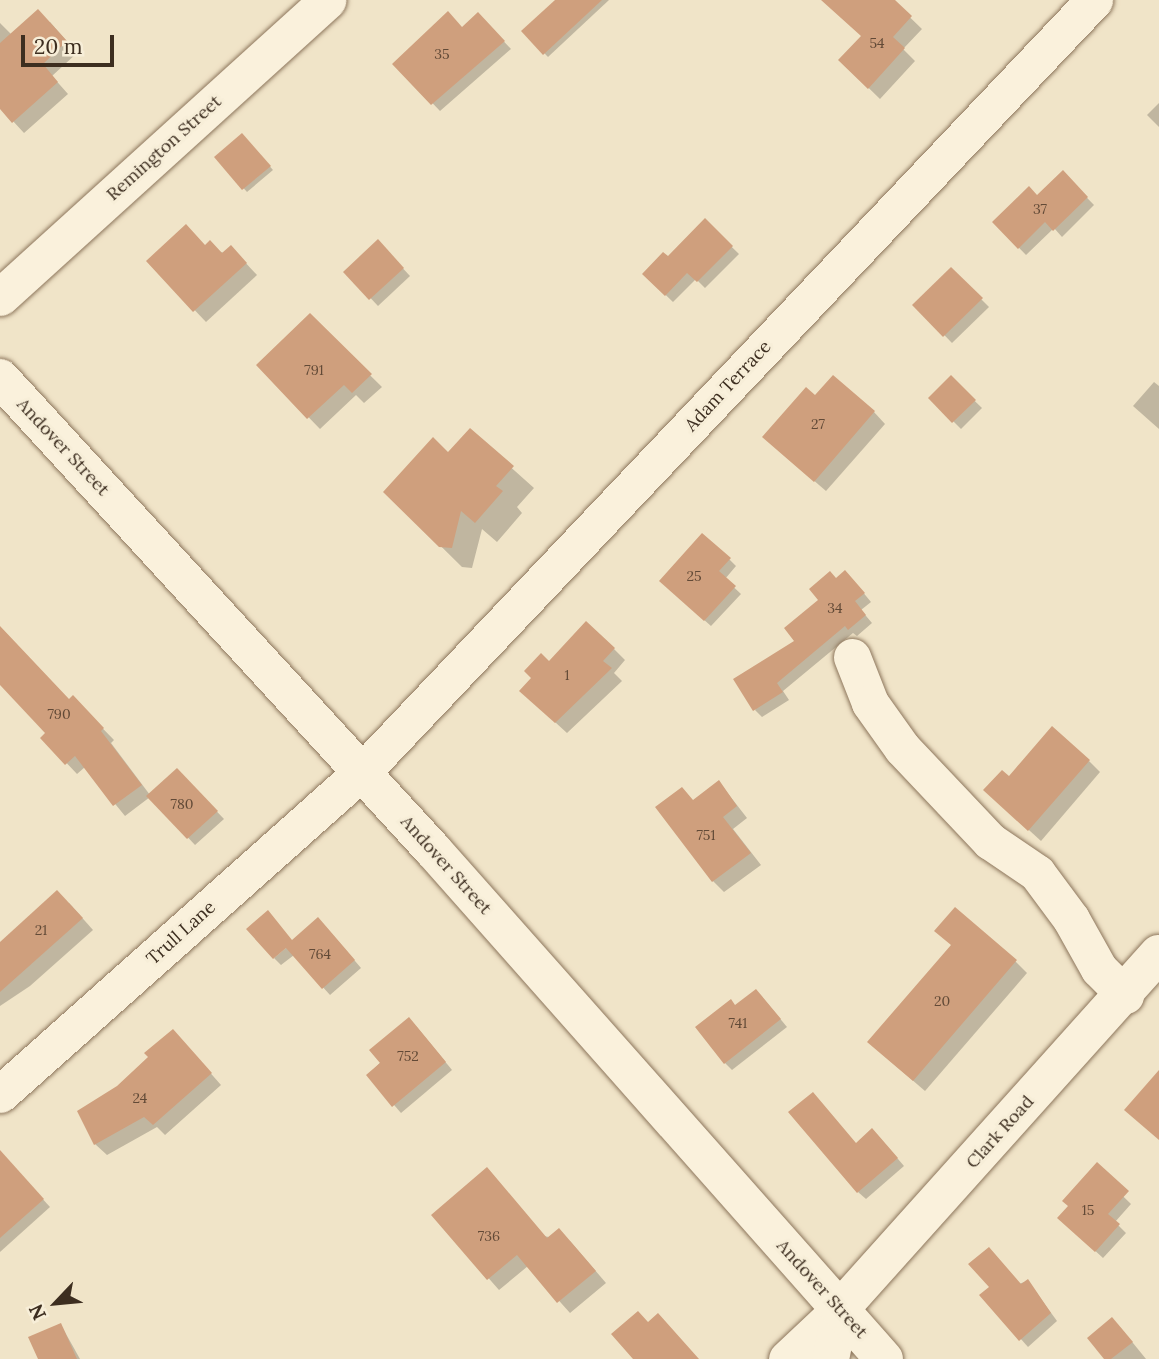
<!DOCTYPE html>
<style>
body{margin:0}
#map{position:relative;width:1159px;height:1359px;overflow:hidden;background:#f0e4c8;font-family:Lora,serif}
div>[style]{position:absolute}
.shadow>*{inset:0;background:#0003}
.building>*{inset:0;background:#cf9f7d}
.roads{filter:drop-shadow(0 0 2px #8d765c) drop-shadow(0 0 2px #8d765c)}
.street>*{height:37px;margin:-18.5px;padding:0 18.5px;transform-origin:18.5px;border-radius:18.5px;background:#faf1dc}
.secondary>*{height:38px;margin:-19px;padding:0 19px;transform-origin:19px;border-radius:19px;background:#faf1dc}
span{translate:-50% -50%;white-space:nowrap;text-align:center;line-height:1.15;-webkit-text-stroke:6px #f7eed8;paint-order:stroke}
.number-label{font-size:14px;color:#624a37}
.number-label span{-webkit-text-stroke-width:0}
.street-label{font-size:18px;color:#3d2e20}
.north{position:absolute;left:21px;top:1268px;width:70px;height:70px;-webkit-text-stroke:5px #f7eed8;paint-order:stroke;rotate:244deg;font-size:19px;font-weight:700;line-height:28px;text-align:center;color:#3d2e20}
.north::after{content:'';display:block;margin:auto;width:24px;height:32px;background:#3d2e20;clip-path:polygon(50% 0,100% 100%,50% 72%,0 100%)}
.scale{position:absolute;left:21px;top:35px;width:93px;height:32px;box-sizing:border-box;border:4px solid #3d2e20;border-top:0;padding-left:9px;font-size:21px;line-height:24px;white-space:nowrap;color:#3d2e20;-webkit-text-stroke:5px #f7eed8;paint-order:stroke}
</style>
<div id="map">
<div class="shadow">
<i style="clip-path:polygon(558px 0,609px 0,548px 57px,523px 31px)"></i>
<i style="clip-path:polygon(848px 0,892px 0,922px 29px,903px 49px,915px 61px,880px 99px,840px 60px,863px 36px)"></i>
<i style="clip-path:polygon(478px 14px,511px 49px,440px 111px,395px 64px,462px 29px)"></i>
<i style="clip-path:polygon(50px 22px,77px 53px,52px 76px,68px 94px,24px 133px,0 107px,0 23px,12px 35px)"></i>
<i style="clip-path:polygon(1159px 103px,1159px 127px,1147px 115px)"></i>
<i style="clip-path:polygon(242px 135px,273px 170px,247px 192px,216px 157px)"></i>
<i style="clip-path:polygon(1063px 173px,1094px 205px,1062px 237px,1054px 228px,1026px 255px,994px 222px,1037px 197px)"></i>
<i style="clip-path:polygon(705px 221px,739px 254px,705px 288px,696px 279px,673px 302px,644px 274px,668px 259px)"></i>
<i style="clip-path:polygon(206px 247px,242px 259px,257px 275px,206px 322px,148px 261px)"></i>
<i style="clip-path:polygon(385px 249px,410px 276px,378px 306px,346px 272px)"></i>
<i style="clip-path:polygon(951px 269px,989px 307px,952px 343px,915px 305px)"></i>
<i style="clip-path:polygon(310px 316px,382px 387px,364px 403px,356px 395px,320px 429px,258px 365px)"></i>
<i style="clip-path:polygon(951px 378px,982px 408px,961px 429px,930px 398px)"></i>
<i style="clip-path:polygon(1154px 382px,1159px 386px,1159px 429px,1133px 406px)"></i>
<i style="clip-path:polygon(815px 398px,874px 412px,885px 424px,826px 491px,776px 448px)"></i>
<i style="clip-path:polygon(470px 431px,534px 488px,517px 507px,522px 513px,497px 542px,482px 529px,472px 568px,462px 567px,386px 492px,448px 454px)"></i>
<i style="clip-path:polygon(729px 559px,736px 566px,725px 579px,741px 594px,711px 626px,668px 588px)"></i>
<i style="clip-path:polygon(836px 579px,852px 579px,871px 602px,861px 610px,872px 623px,857px 636px,853px 633px,783px 691px,789px 700px,762px 717px,755px 710px)"></i>
<i style="clip-path:polygon(0 627px,69px 701px,73px 698px,114px 740px,111px 743px,150px 795px,177px 770px,224px 819px,195px 845px,150px 797px,125px 816px,85px 767px,77px 774px,43px 738px,48px 733px,0 683px)"></i>
<i style="clip-path:polygon(614px 649px,625px 660px,614px 673px,622px 681px,567px 733px,533px 702px,533px 678px,549px 663px)"></i>
<i style="clip-path:polygon(1089px 761px,1100px 772px,1041px 841px,997px 801px)"></i>
<i style="clip-path:polygon(719px 782px,747px 818px,733px 829px,761px 865px,724px 892px,713px 881px,694px 801px)"></i>
<i style="clip-path:polygon(69px 903px,93px 930px,30px 986px,0 1006px,0 944px)"></i>
<i style="clip-path:polygon(326px 927px,361px 968px,330px 995px,294px 955px,281px 965px,274px 958px,293px 942px)"></i>
<i style="clip-path:polygon(1015px 961px,1027px 973px,925px 1091px,881px 1053px)"></i>
<i style="clip-path:polygon(763px 998px,787px 1027px,732px 1070px,725px 1063px,736px 1007px)"></i>
<i style="clip-path:polygon(416px 1026px,452px 1070px,401px 1113px,368px 1075px)"></i>
<i style="clip-path:polygon(184px 1043px,221px 1085px,165px 1135px,157px 1127px,107px 1155px,95px 1144px)"></i>
<i style="clip-path:polygon(880px 1138px,904px 1166px,866px 1199px,858px 1192px)"></i>
<i style="clip-path:polygon(1094px 1168px,1131px 1204px,1115px 1222px,1126px 1233px,1103px 1258px,1067px 1225px,1070px 1206px)"></i>
<i style="clip-path:polygon(18px 1172px,50px 1207px,0 1252px,0 1174px)"></i>
<i style="clip-path:polygon(433px 1215px,570px 1241px,606px 1283px,570px 1313px,528px 1266px,499px 1290px)"></i>
<i style="clip-path:polygon(1028px 1281px,1057px 1321px,1028px 1347px,982px 1295px)"></i>
<i style="clip-path:polygon(61px 1325px,80px 1359px,40px 1359px)"></i>
<i style="clip-path:polygon(1120px 1327px,1146px 1359px,1106px 1359px)"></i>
</div>
<div class="building">
<i style="clip-path:polygon(555px 0,602px 0,543px 55px,521px 31px)"></i>
<i style="clip-path:polygon(821px 0,895px 0,912px 16px,893px 37px,905px 48px,868px 89px,838px 60px,861px 36px)"></i>
<i style="clip-path:polygon(38px 9px,67px 41px,43px 64px,58px 82px,12px 123px,0 109px,0 43px)"></i>
<i style="clip-path:polygon(448px 11px,462px 27px,478px 12px,505px 41px,431px 105px,392px 64px)"></i>
<i style="clip-path:polygon(242px 133px,271px 166px,242px 190px,214px 157px)"></i>
<i style="clip-path:polygon(1063px 170px,1088px 197px,1053px 231px,1045px 222px,1018px 249px,992px 222px,1029px 186px,1037px 195px)"></i>
<i style="clip-path:polygon(705px 218px,733px 246px,697px 282px,687px 273px,665px 296px,642px 274px,663px 252px,668px 256px)"></i>
<i style="clip-path:polygon(186px 224px,205px 245px,210px 240px,222px 253px,231px 245px,247px 263px,193px 312px,146px 261px)"></i>
<i style="clip-path:polygon(378px 239px,404px 268px,369px 300px,343px 272px)"></i>
<i style="clip-path:polygon(951px 267px,983px 298px,943px 337px,912px 305px)"></i>
<i style="clip-path:polygon(310px 313px,372px 374px,352px 393px,344px 385px,307px 419px,256px 365px)"></i>
<i style="clip-path:polygon(833px 375px,875px 411px,814px 482px,762px 437px,806px 387px,815px 395px)"></i>
<i style="clip-path:polygon(951px 375px,976px 400px,952px 423px,928px 398px)"></i>
<i style="clip-path:polygon(470px 428px,514px 466px,496px 486px,503px 491px,475px 523px,461px 511px,452px 548px,439px 547px,383px 492px,433px 437px,448px 452px)"></i>
<i style="clip-path:polygon(702px 533px,731px 558px,719px 571px,736px 586px,704px 621px,659px 581px)"></i>
<i style="clip-path:polygon(845px 570px,865px 593px,855px 601px,866px 615px,848px 630px,845px 626px,777px 683px,783px 692px,753px 711px,733px 679px,794px 641px,784px 628px,818px 600px,809px 589px,830px 571px,836px 578px)"></i>
<i style="clip-path:polygon(586px 621px,615px 648px,603px 661px,612px 668px,555px 723px,519px 691px,531px 678px,524px 671px,541px 653px,549px 661px)"></i>
<i style="clip-path:polygon(0 626px,69px 699px,73px 695px,104px 728px,101px 731px,142px 785px,113px 806px,75px 756px,65px 765px,40px 738px,45px 733px,0 685px)"></i>
<i style="clip-path:polygon(1052px 726px,1090px 760px,1028px 831px,983px 790px,1002px 770px,1009px 776px)"></i>
<i style="clip-path:polygon(177px 768px,218px 811px,187px 839px,146px 796px)"></i>
<i style="clip-path:polygon(719px 780px,737px 806px,723px 817px,751px 853px,712px 882px,655px 807px,682px 787px,693px 800px)"></i>
<i style="clip-path:polygon(57px 890px,83px 918px,0 992px,0 942px)"></i>
<i style="clip-path:polygon(955px 907px,1017px 960px,913px 1081px,867px 1042px,951px 945px,934px 931px)"></i>
<i style="clip-path:polygon(268px 910px,292px 940px,318px 917px,355px 960px,322px 989px,286px 948px,273px 959px,246px 929px)"></i>
<i style="clip-path:polygon(756px 989px,781px 1019px,724px 1064px,695px 1027px,731px 999px,735px 1005px)"></i>
<i style="clip-path:polygon(409px 1017px,446px 1062px,392px 1107px,366px 1075px,380px 1063px,369px 1050px)"></i>
<i style="clip-path:polygon(173px 1029px,212px 1073px,153px 1125px,144px 1117px,94px 1145px,77px 1111px,117px 1086px,148px 1057px,144px 1053px)"></i>
<i style="clip-path:polygon(1159px 1070px,1159px 1140px,1124px 1110px)"></i>
<i style="clip-path:polygon(813px 1092px,856px 1143px,872px 1128px,898px 1158px,857px 1193px,788px 1112px)"></i>
<i style="clip-path:polygon(0 1150px,44px 1199px,0 1238px)"></i>
<i style="clip-path:polygon(1097px 1162px,1129px 1191px,1108px 1214px,1120px 1224px,1095px 1252px,1057px 1218px,1068px 1206px,1062px 1201px)"></i>
<i style="clip-path:polygon(487px 1167px,547px 1238px,559px 1228px,596px 1271px,557px 1303px,517px 1255px,487px 1280px,431px 1215px)"></i>
<i style="clip-path:polygon(989px 1247px,1021px 1284px,1028px 1279px,1051px 1313px,1019px 1341px,979px 1295px,989px 1287px,968px 1264px)"></i>
<i style="clip-path:polygon(638px 1311px,648px 1322px,658px 1313px,699px 1359px,633px 1359px,611px 1334px)"></i>
<i style="clip-path:polygon(1112px 1317px,1133px 1342px,1111px 1359px,1104px 1359px,1087px 1338px)"></i>
<i style="clip-path:polygon(61px 1323px,77px 1359px,38px 1359px,28px 1337px)"></i>
</div>
<div class="roads">
<div class="street">
<i style="left:0;top:297px;width:442px;rotate:-42.2deg"></i>
<i style="left:852px;top:657px;width:49px;rotate:68.6deg"></i>
<i style="left:870px;top:703px;width:55px;rotate:54.6deg"></i>
<i style="left:902px;top:748px;width:128px;rotate:46.6deg"></i>
<i style="left:990px;top:841px;width:57px;rotate:34.2deg"></i>
<i style="left:1037px;top:873px;width:57px;rotate:53.5deg"></i>
<i style="left:1071px;top:919px;width:57px;rotate:60.8deg"></i>
<i style="left:1099px;top:969px;width:37px;rotate:45deg"></i>
<i style="left:0;top:1094px;width:484px;rotate:-41.7deg"></i>
<i style="left:362px;top:772px;width:1064px;rotate:-46.52deg"></i>
<i style="left:787px;top:1359px;width:73px;rotate:-43.3deg"></i>
<i style="left:830px;top:1359px;width:51px;rotate:-78.7deg"></i>
</div>
<div class="secondary">
<i style="left:0;top:378px;width:641px;rotate:47.47deg"></i>
<i style="left:433px;top:850px;width:680px;rotate:48.46deg"></i>
<i style="left:840px;top:1309px;width:477px;rotate:-48.1deg"></i>
</div>
</div>
<div class="number-label">
<span style="left:877px;top:43px">54</span>
<span style="left:442px;top:54px">35</span>
<span style="left:1040px;top:209px">37</span>
<span style="left:314px;top:370px">791</span>
<span style="left:818px;top:424px">27</span>
<span style="left:694px;top:576px">25</span>
<span style="left:835px;top:608px">34</span>
<span style="left:567px;top:675px">1</span>
<span style="left:59px;top:714px">790</span>
<span style="left:182px;top:804px">780</span>
<span style="left:706px;top:835px">751</span>
<span style="left:41px;top:930px">21</span>
<span style="left:320px;top:954px">764</span>
<span style="left:942px;top:1001px">20</span>
<span style="left:738px;top:1023px">741</span>
<span style="left:408px;top:1056px">752</span>
<span style="left:140px;top:1098px">24</span>
<span style="left:1088px;top:1210px">15</span>
<span style="left:489px;top:1236px">736</span>
</div>
<div class="street-label">
<span style="left:164px;top:148px;rotate:-42deg">Remington Street</span>
<span style="left:728px;top:386px;rotate:-47deg">Adam Terrace</span>
<span style="left:63px;top:447px;rotate:47deg">Andover Street</span>
<span style="left:446px;top:865px;rotate:48deg">Andover Street</span>
<span style="left:181px;top:933px;rotate:-42deg">Trull Lane</span>
<span style="left:1000px;top:1132px;rotate:-48deg">Clark Road</span>
<span style="left:822px;top:1289px;rotate:48deg">Andover Street</span>
</div>
<div class="north">N</div>
<div class="scale">20 m</div>
</div>
